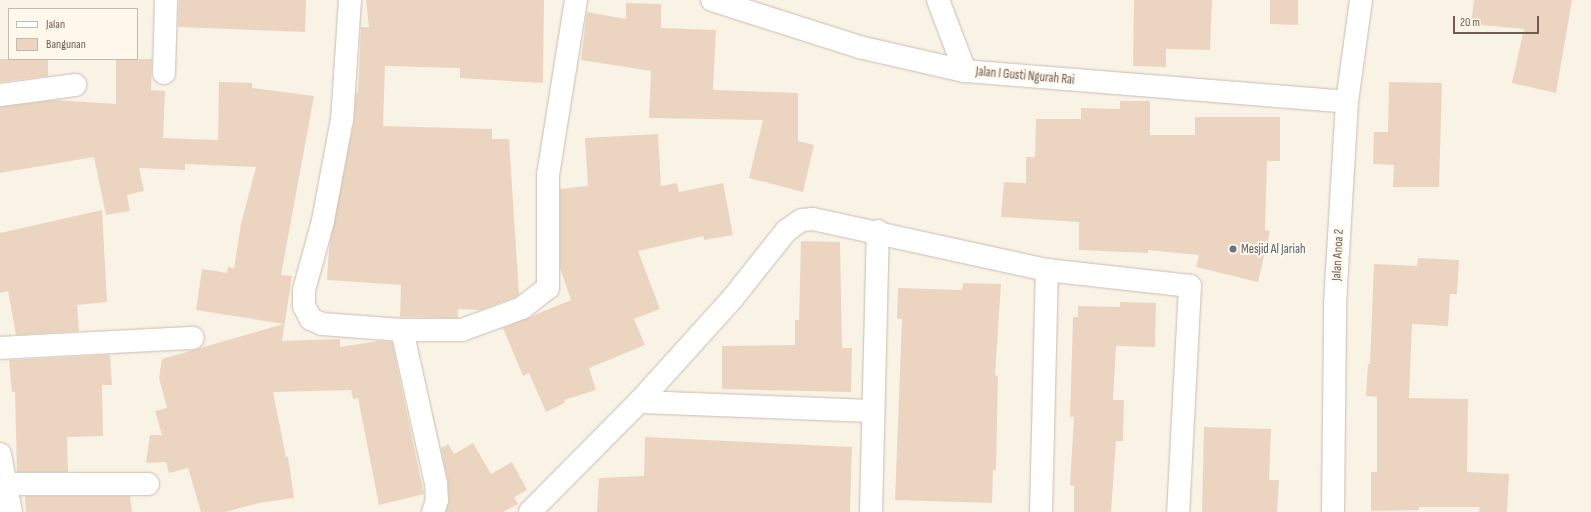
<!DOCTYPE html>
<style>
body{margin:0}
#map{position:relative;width:1591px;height:512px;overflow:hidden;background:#f9f3e6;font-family:"Sofia Sans Condensed",sans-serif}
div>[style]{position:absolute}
.building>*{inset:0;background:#ebd5c1}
.roads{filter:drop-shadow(0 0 1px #c9bcae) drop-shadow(0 0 1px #c9bcae)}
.minor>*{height:22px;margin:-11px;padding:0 11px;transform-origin:11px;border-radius:11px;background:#fff}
.tertiary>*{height:22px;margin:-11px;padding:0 11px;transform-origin:11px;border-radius:11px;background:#fff}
.dots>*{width:11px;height:11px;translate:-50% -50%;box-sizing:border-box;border:2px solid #fdf7ec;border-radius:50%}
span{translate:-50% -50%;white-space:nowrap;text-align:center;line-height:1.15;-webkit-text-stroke:4px #fdf7ec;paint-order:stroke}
.street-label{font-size:13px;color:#6f5c4e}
.worship-label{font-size:13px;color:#5b616d}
.left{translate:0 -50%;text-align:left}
.legend{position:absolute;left:8px;top:8px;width:130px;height:52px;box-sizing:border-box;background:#fdf7ec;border:1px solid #c4b9ad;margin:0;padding:5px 7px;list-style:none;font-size:12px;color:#6f5c4e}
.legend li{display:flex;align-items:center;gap:8px;height:20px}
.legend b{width:20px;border:1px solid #c4b9ad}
.scale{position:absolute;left:1453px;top:16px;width:86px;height:18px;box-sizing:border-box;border:2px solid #6f5c4e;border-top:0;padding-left:5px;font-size:12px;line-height:14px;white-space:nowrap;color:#6f5c4e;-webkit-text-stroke:3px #fdf7ec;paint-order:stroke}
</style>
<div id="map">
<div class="building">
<i style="clip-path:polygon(179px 0,306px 0,305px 32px,178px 27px)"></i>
<i style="clip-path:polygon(366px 0,544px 0,543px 83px,460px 78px,460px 68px,385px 66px,383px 126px,492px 129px,492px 139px,509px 139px,519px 294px,516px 297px,481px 310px,458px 309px,458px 318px,400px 317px,401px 285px,327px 280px,329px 248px,354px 121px,356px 93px,358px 93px,361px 27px,369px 27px)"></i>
<i style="clip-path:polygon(1134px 0,1212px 0,1210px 50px,1166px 49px,1166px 67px,1133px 66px)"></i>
<i style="clip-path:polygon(1270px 0,1298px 0,1298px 25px,1270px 24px)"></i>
<i style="clip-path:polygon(1474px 0,1572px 0,1556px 93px,1512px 83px,1524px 29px,1471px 24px)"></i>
<i style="clip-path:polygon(626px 3px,661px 4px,661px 28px,716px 30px,713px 90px,798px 93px,798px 141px,814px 145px,803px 192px,749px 178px,763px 120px,649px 118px,651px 71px,581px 60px,587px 12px,626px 19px)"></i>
<i style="clip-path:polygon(0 59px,48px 59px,48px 76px,0 82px)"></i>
<i style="clip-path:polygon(116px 59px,152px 59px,151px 90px,165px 91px,163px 138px,218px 140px,219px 82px,252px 83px,252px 88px,314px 96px,281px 275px,292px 276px,282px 341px,340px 339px,340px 347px,378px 341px,392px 342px,424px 494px,379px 505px,358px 398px,353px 399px,351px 390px,273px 392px,286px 457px,288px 457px,294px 498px,259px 503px,225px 512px,201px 512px,188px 468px,169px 473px,166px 462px,146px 463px,150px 435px,162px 435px,155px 411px,167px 408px,159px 378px,162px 359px,284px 324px,196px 310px,202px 269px,227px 273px,228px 267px,234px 268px,241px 224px,256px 167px,185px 164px,185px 170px,139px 168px,144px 191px,127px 195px,130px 211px,106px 215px,94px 157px,0 173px,0 107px,54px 100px,116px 104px)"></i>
<i style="clip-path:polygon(1389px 82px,1442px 83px,1439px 187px,1393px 187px,1394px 165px,1373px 164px,1374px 132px,1388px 132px)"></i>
<i style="clip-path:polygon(1120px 101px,1150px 101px,1150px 135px,1195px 135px,1195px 117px,1280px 117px,1280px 161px,1267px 161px,1265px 230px,1270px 231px,1258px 282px,1196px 267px,1199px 255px,1148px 250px,1148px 253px,1079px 250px,1079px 222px,1001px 217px,1004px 182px,1026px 183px,1026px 157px,1035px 157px,1036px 119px,1081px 119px,1081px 108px,1120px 109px)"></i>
<i style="clip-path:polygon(658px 134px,661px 186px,677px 183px,679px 192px,723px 183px,733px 235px,704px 240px,703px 236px,638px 251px,660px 309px,634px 319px,645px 345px,589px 368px,596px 390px,564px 400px,565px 403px,546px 412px,529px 373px,523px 376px,503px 328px,571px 300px,560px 268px,560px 189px,588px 186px,585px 138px)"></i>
<i style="clip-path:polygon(102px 210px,107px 302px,77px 305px,79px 331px,16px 335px,8px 291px,0 293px,0 233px)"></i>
<i style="clip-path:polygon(801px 241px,840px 242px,842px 348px,852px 348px,851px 392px,722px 389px,722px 346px,795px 345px,795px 320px,799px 320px)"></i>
<i style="clip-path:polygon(1418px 258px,1459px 260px,1457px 294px,1450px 294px,1448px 326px,1412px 324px,1409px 398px,1468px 399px,1467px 472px,1509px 474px,1507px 512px,1479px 512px,1480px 507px,1419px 507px,1419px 510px,1371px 511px,1371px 472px,1377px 472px,1377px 397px,1366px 396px,1368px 364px,1370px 364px,1374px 264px,1417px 266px)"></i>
<i style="clip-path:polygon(963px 283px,1001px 284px,995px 375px,998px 376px,996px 470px,993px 470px,992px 503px,895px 500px,902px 319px,897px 319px,898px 288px,962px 290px)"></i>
<i style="clip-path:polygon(1120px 302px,1156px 303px,1155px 347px,1116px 346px,1113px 400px,1124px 400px,1123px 441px,1116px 441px,1111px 512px,1074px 512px,1074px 486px,1070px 485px,1074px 417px,1070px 417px,1073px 317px,1078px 317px,1078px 306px,1120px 307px)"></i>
<i style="clip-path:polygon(110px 355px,112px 385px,102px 385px,103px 436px,67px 437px,68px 472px,17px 472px,15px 392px,12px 392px,9px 360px)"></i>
<i style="clip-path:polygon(1204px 427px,1271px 429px,1269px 480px,1279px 480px,1277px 512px,1202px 512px)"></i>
<i style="clip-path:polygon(645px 437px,852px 447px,850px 512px,597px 512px,599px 478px,644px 476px)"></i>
<i style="clip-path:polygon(473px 443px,491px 474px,512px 462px,527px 490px,514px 497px,518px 504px,503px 512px,446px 512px,449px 500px,448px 482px,441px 448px,448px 444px,454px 454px)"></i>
<i style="clip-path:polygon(25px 496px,130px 496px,132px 512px,26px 512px)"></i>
</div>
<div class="roads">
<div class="minor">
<i style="left:350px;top:0;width:119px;rotate:93.8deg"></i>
<i style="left:342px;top:119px;width:104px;rotate:100.6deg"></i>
<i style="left:323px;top:221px;width:72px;rotate:105.4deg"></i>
<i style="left:304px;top:290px;width:16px;rotate:90deg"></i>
<i style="left:304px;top:306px;width:15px;rotate:62deg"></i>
<i style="left:311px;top:319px;width:12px;rotate:24deg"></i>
<i style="left:322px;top:324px;width:80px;rotate:4.3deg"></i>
<i style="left:402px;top:330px;width:60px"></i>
<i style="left:462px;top:330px;width:64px;rotate:-20.1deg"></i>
<i style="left:522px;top:308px;width:33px;rotate:-38deg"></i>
<i style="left:548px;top:288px;width:113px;rotate:-90deg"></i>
<i style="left:548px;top:175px;width:177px;rotate:-80.9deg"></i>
<i style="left:712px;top:0;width:154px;rotate:17.7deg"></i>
<i style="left:859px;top:47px;width:109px;rotate:12.8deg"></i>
<i style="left:965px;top:71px;width:383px;rotate:4.6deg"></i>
<i style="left:938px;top:0;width:76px;rotate:69.2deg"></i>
<i style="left:164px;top:73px;width:73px;rotate:-88.4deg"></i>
<i style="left:0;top:95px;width:76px;rotate:-7.6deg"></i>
<i style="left:402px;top:330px;width:157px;rotate:77.5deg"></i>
<i style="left:436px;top:483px;width:17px;rotate:87deg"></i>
<i style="left:437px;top:500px;width:13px;rotate:108deg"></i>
<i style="left:0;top:348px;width:193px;rotate:-3deg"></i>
<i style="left:639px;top:402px;width:234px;rotate:2.2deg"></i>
<i style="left:0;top:454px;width:59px;rotate:79.3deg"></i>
<i style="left:6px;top:484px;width:142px"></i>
<i style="left:530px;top:512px;width:155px;rotate:-45.3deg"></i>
<i style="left:639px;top:402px;width:139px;rotate:-47.9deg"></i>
<i style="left:732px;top:299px;width:87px;rotate:-51.5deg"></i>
<i style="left:786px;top:231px;width:19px;rotate:-35deg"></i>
<i style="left:802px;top:220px;width:11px;rotate:-5deg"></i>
<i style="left:813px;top:219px;width:239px;rotate:12.3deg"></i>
<i style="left:1047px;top:270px;width:144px;rotate:6.4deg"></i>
<i style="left:1190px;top:286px;width:226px;rotate:93deg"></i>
<i style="left:871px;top:512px;width:281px;rotate:-88.6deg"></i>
<i style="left:1041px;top:512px;width:242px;rotate:-88.6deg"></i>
</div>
<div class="tertiary">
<i style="left:1333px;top:512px;width:208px;rotate:-89.4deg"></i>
<i style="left:1335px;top:304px;width:202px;rotate:-86.6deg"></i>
<i style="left:1347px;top:102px;width:103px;rotate:-82.2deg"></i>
</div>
</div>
<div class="dots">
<i style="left:1233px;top:249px;background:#6b7280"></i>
</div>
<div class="street-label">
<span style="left:1025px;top:76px;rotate:5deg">Jalan I Gusti Ngurah Rai</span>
<span style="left:1338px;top:255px;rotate:-87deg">Jalan Anoa 2</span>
</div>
<div class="worship-label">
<span class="left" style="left:1241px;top:249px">Mesjid Al Jariah</span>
</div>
<ul class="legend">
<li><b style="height:5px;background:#fff"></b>Jalan</li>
<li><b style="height:11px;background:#ebd5c1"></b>Bangunan</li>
</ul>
<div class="scale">20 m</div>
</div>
